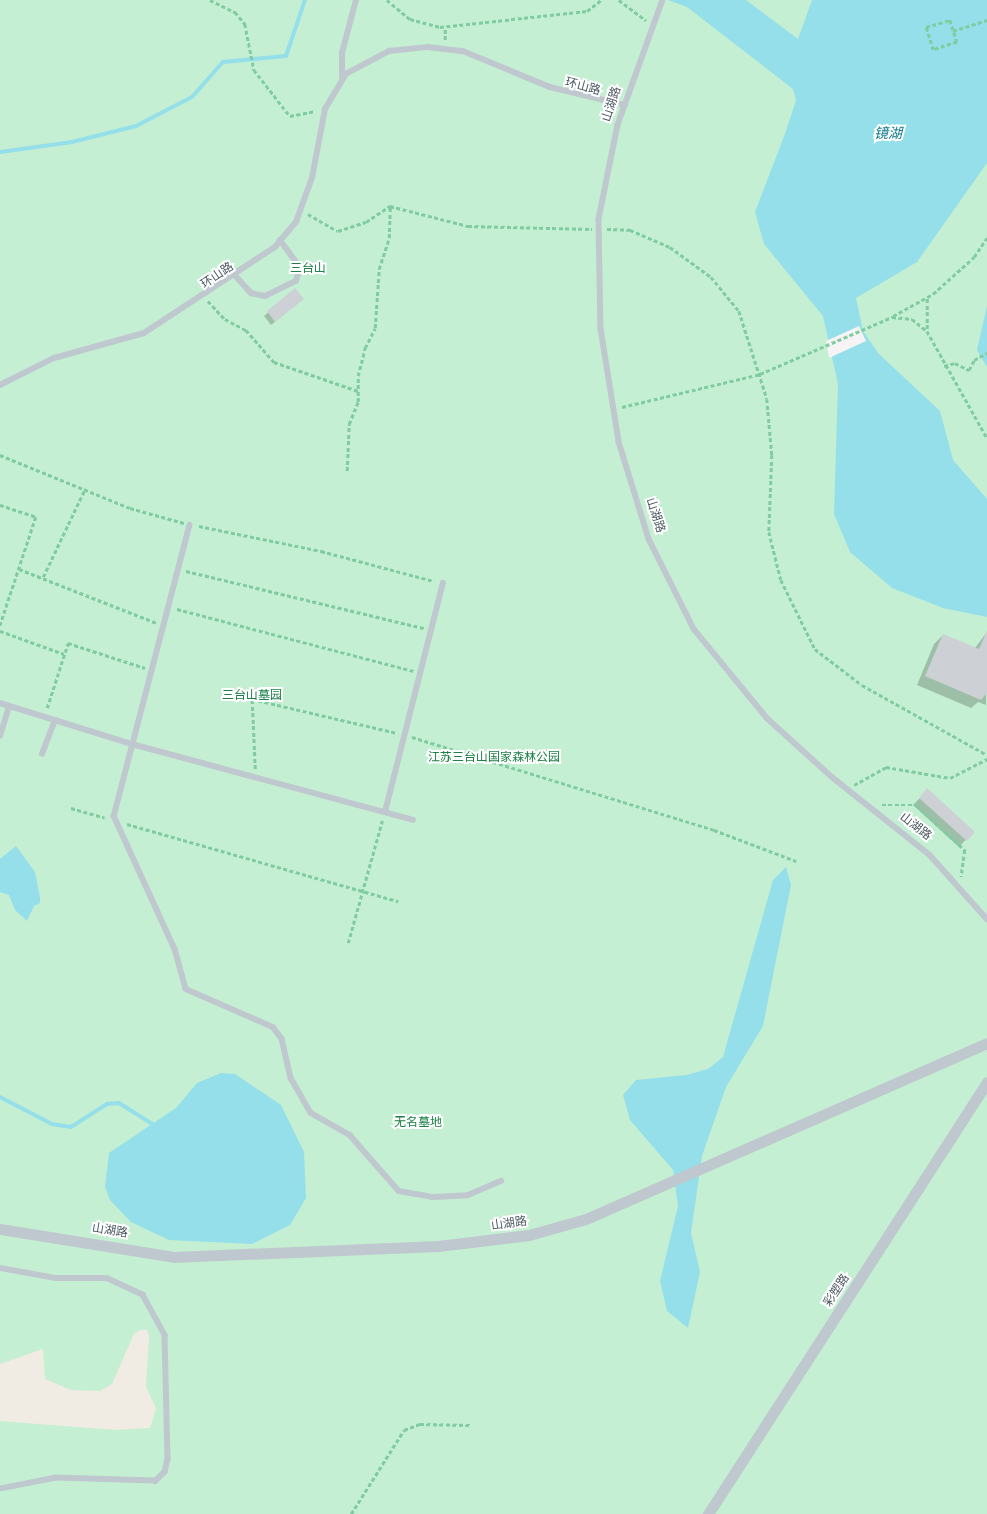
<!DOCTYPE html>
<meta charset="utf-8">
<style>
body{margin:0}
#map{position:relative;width:987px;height:1514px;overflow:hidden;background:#f5f3f3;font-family:"IBM Plex Sans","Noto Sans SC",sans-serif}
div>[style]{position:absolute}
.green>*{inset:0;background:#c5efd2}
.sand>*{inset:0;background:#f1ece3}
.water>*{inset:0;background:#94dfea}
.pier>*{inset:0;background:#f5f3f3}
.shadow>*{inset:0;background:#0003}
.stream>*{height:4px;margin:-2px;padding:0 2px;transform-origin:2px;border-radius:2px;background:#94dfea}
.building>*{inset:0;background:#cdd0d5}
.path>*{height:2.5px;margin-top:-1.25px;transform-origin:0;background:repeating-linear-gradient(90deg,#7ecc9f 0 4px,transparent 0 6.5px)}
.lane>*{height:5.5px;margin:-2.75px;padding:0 2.75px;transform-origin:2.75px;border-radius:2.75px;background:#bfc8ce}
.street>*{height:11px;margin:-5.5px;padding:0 5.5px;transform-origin:5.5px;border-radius:5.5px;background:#bfc8ce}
span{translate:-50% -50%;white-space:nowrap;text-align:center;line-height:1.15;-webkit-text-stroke:4px #fff;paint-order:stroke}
.street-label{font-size:12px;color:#4b5860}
.park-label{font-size:12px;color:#1c8147}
.water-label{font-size:14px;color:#137c8c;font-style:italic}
</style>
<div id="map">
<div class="green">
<i style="clip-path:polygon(0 0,987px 0,987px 1514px,0 1514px)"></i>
</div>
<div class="sand">
<i style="clip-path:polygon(140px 1330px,147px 1330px,149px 1337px,146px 1387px,156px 1408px,150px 1428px,116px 1430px,0 1421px,0 1364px,43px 1349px,45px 1379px,71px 1390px,100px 1391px,112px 1384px,134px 1334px)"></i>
</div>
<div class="water">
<i style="clip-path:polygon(668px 0,746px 0,798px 39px,812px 0,987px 0,987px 163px,917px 262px,856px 298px,863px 331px,879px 354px,940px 411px,953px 460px,987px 499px,987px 617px,943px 608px,892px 588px,850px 552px,834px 514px,838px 384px,823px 316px,764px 244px,755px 212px,786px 131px,796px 100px,793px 89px,687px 7px)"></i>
<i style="clip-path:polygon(987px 306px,987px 367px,977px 350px)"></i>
<i style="clip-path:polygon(16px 846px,35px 872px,40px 897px,40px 903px,34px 906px,27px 921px,15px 910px,9px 895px,0 892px,0 859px)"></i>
<i style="clip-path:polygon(786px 867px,791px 885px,763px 1026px,726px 1087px,702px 1156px,691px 1233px,700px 1272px,688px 1328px,667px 1311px,660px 1281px,678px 1206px,673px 1170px,630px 1120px,623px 1095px,636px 1080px,686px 1075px,708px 1069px,723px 1057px,773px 880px)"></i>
<i style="clip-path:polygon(221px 1073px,235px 1074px,281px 1105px,304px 1152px,306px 1198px,290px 1225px,252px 1244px,169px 1240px,131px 1222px,110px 1200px,105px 1187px,109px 1153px,176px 1108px,197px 1083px)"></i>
</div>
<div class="pier">
<i style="clip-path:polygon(859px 326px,866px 341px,829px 358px,826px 341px)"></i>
</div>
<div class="shadow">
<i style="clip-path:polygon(295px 290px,298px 303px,271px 325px,264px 316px)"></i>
<i style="clip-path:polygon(987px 632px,986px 705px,978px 702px,971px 708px,917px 685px,934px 644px,943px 635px,975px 648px)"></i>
<i style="clip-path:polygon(921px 797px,973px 832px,959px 847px,913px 805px)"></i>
</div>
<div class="stream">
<i style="left:0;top:152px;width:73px;rotate:-7.9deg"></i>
<i style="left:72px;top:142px;width:66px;rotate:-14deg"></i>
<i style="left:136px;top:126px;width:63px;rotate:-27.4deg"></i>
<i style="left:192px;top:97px;width:47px;rotate:-48.5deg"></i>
<i style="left:223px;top:62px;width:63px;rotate:-5.4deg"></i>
<i style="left:286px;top:56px;width:59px;rotate:-71.3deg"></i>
<i style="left:0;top:1097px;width:59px;rotate:27.4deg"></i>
<i style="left:52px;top:1124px;width:19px;rotate:9deg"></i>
<i style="left:71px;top:1127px;width:43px;rotate:-32.6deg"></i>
<i style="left:107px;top:1104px;width:12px;rotate:-5deg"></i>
<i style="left:119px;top:1103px;width:41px;rotate:32.2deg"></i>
</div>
<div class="building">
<i style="clip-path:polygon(295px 288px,304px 299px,275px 322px,267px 311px)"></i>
<i style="clip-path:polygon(987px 631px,987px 693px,981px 700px,925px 676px,943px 634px,979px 649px)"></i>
<i style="clip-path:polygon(927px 788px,975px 832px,967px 841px,919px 798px)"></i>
</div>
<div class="path">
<i style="left:210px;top:0;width:28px;rotate:26deg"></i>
<i style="left:235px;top:12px;width:16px;rotate:50deg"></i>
<i style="left:245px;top:24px;width:47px;rotate:78.9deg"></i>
<i style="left:254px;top:70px;width:58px;rotate:52deg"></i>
<i style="left:290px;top:116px;width:26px;rotate:-11deg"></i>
<i style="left:387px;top:0;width:30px;rotate:40deg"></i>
<i style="left:410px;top:19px;width:31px;rotate:15deg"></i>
<i style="left:440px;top:27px;width:148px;rotate:-6.2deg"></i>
<i style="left:587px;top:11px;width:18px;rotate:-38deg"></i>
<i style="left:619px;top:0;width:34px;rotate:37deg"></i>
<i style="left:950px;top:20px;width:23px;rotate:72deg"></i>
<i style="left:957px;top:42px;width:25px;rotate:162deg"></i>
<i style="left:933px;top:50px;width:24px;rotate:-107deg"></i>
<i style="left:926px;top:27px;width:25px;rotate:-16deg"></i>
<i style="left:953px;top:31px;width:36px;rotate:-18deg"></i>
<i style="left:445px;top:40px;width:13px;rotate:-90deg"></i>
<i style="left:308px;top:214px;width:34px;rotate:30deg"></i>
<i style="left:338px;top:231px;width:29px;rotate:-18deg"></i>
<i style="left:366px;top:222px;width:29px;rotate:-34deg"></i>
<i style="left:390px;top:206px;width:81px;rotate:14.4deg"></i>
<i style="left:468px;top:226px;width:124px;rotate:1.4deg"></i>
<i style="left:607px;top:229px;width:23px;rotate:2deg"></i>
<i style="left:630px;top:230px;width:43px;rotate:23deg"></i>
<i style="left:670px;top:247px;width:51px;rotate:36.2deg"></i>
<i style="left:711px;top:277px;width:44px;rotate:50.5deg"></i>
<i style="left:739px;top:311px;width:92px;rotate:72.3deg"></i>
<i style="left:767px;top:399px;width:56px;rotate:84.9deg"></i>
<i style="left:772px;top:455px;width:77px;rotate:92.2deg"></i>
<i style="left:769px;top:532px;width:49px;rotate:76deg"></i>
<i style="left:781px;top:580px;width:77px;rotate:63.8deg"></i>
<i style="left:815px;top:649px;width:59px;rotate:37.5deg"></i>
<i style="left:862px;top:685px;width:143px;rotate:29.2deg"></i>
<i style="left:208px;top:301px;width:25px;rotate:47deg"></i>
<i style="left:225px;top:319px;width:24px;rotate:28deg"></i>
<i style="left:246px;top:330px;width:43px;rotate:48.8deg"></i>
<i style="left:274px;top:362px;width:89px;rotate:19deg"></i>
<i style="left:893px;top:316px;width:46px;rotate:-28.8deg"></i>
<i style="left:933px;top:294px;width:55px;rotate:-42.1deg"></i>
<i style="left:974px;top:257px;width:23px;rotate:-56deg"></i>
<i style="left:927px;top:329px;width:31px;rotate:-90deg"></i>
<i style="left:944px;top:366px;width:11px;rotate:-15deg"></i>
<i style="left:955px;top:363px;width:16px;rotate:27deg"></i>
<i style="left:969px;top:370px;width:11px;rotate:-63deg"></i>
<i style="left:974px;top:360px;width:15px;rotate:-28deg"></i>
<i style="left:622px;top:407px;width:142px;rotate:-13.4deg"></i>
<i style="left:760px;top:374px;width:144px;rotate:-23.4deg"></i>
<i style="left:892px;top:317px;width:20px;rotate:6deg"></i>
<i style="left:912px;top:319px;width:19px;rotate:39deg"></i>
<i style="left:927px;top:331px;width:123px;rotate:60.7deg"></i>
<i style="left:0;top:455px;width:140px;rotate:22.2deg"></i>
<i style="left:130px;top:508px;width:56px;rotate:15.5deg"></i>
<i style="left:347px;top:471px;width:47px;rotate:-87.6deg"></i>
<i style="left:349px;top:424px;width:24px;rotate:-68deg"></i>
<i style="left:358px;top:402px;width:26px;rotate:-90deg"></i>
<i style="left:358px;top:376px;width:29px;rotate:-76deg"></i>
<i style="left:365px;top:348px;width:22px;rotate:-63deg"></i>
<i style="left:375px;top:328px;width:59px;rotate:-86.1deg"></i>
<i style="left:379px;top:269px;width:33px;rotate:-72deg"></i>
<i style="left:389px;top:238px;width:32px;rotate:-88deg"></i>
<i style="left:0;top:505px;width:38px;rotate:18deg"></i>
<i style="left:36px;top:517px;width:115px;rotate:108.3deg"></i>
<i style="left:199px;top:526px;width:125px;rotate:11.6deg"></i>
<i style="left:321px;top:551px;width:117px;rotate:14.9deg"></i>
<i style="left:19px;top:569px;width:148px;rotate:21.4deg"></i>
<i style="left:186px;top:571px;width:245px;rotate:13.5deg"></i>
<i style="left:43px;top:577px;width:98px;rotate:-64.5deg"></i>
<i style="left:177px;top:609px;width:245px;rotate:14.7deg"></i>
<i style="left:0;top:631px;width:68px;rotate:19.8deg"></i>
<i style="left:47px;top:708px;width:68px;rotate:-72.1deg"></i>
<i style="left:68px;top:643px;width:81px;rotate:18deg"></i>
<i style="left:412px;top:737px;width:316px;rotate:17.1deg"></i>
<i style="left:714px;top:830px;width:88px;rotate:20.7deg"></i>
<i style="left:255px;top:769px;width:70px;rotate:-92.5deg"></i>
<i style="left:252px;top:699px;width:149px;rotate:13.2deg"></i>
<i style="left:854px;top:785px;width:37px;rotate:-29deg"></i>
<i style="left:886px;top:767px;width:65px;rotate:9.8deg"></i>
<i style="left:950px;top:778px;width:42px;rotate:-27.2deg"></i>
<i style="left:882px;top:805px;width:34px"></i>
<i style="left:916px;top:805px;width:67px;rotate:42.6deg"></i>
<i style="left:965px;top:850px;width:27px;rotate:98deg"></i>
<i style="left:71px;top:808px;width:35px;rotate:16deg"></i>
<i style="left:127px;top:824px;width:282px;rotate:15.9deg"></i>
<i style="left:348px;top:943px;width:127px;rotate:-74.4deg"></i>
<i style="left:351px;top:1514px;width:99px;rotate:-57.8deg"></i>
<i style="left:404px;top:1430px;width:17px;rotate:-21deg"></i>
<i style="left:420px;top:1424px;width:50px;rotate:1.1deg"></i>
</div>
<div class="lane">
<i style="left:663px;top:0;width:133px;rotate:109.8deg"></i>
<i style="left:618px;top:125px;width:96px;rotate:101.4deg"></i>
<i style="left:599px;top:219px;width:110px;rotate:89deg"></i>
<i style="left:601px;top:329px;width:114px;rotate:80.9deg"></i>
<i style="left:619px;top:442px;width:102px;rotate:72.8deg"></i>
<i style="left:649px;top:539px;width:101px;rotate:63.4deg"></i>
<i style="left:694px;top:629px;width:115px;rotate:50.6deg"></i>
<i style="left:767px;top:718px;width:88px;rotate:42.2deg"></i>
<i style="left:832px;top:777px;width:125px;rotate:38.5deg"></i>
<i style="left:930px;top:855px;width:86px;rotate:48.3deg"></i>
<i style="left:342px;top:77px;width:24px;rotate:-90deg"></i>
<i style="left:342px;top:53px;width:55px;rotate:-75.2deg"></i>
<i style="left:235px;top:275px;width:24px;rotate:48deg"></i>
<i style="left:251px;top:293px;width:14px;rotate:12deg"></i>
<i style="left:265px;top:296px;width:34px;rotate:-26deg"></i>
<i style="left:296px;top:281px;width:14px;rotate:-73deg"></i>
<i style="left:300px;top:268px;width:34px;rotate:-126deg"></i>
<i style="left:0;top:385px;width:60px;rotate:-26.6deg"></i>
<i style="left:54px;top:358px;width:93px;rotate:-15.5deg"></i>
<i style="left:144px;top:333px;width:157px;rotate:-33.3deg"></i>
<i style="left:275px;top:247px;width:33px;rotate:-50deg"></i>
<i style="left:296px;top:222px;width:47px;rotate:-70deg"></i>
<i style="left:312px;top:178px;width:70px;rotate:-79.3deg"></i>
<i style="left:325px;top:109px;width:41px;rotate:-59deg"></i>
<i style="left:346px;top:74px;width:49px;rotate:-28.1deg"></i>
<i style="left:389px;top:51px;width:39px;rotate:-6deg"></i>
<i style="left:428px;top:47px;width:35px;rotate:7deg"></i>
<i style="left:463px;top:51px;width:94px;rotate:22.5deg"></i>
<i style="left:550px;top:87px;width:77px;rotate:13.5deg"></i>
<i style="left:190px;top:525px;width:301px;rotate:104.6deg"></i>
<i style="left:114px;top:816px;width:146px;rotate:65.4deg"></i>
<i style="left:175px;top:949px;width:41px;rotate:74.6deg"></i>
<i style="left:186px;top:989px;width:95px;rotate:23.6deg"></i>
<i style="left:273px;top:1027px;width:15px;rotate:53deg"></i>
<i style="left:282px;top:1039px;width:40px;rotate:77deg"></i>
<i style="left:291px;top:1078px;width:40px;rotate:60.3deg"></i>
<i style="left:311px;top:1113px;width:45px;rotate:29.4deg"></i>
<i style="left:350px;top:1135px;width:74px;rotate:48.8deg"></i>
<i style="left:399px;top:1191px;width:35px;rotate:10deg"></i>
<i style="left:433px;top:1197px;width:35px;rotate:-3deg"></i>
<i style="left:468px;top:1195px;width:36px;rotate:-23deg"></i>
<i style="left:0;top:703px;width:138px;rotate:17.3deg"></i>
<i style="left:132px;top:744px;width:291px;rotate:15.1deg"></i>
<i style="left:0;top:736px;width:31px;rotate:-73deg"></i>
<i style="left:42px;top:754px;width:36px;rotate:-69deg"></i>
<i style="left:385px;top:812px;width:236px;rotate:-75.8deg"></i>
<i style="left:0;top:1268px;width:57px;rotate:10.1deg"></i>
<i style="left:56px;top:1278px;width:51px"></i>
<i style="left:107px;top:1278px;width:40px;rotate:25deg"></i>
<i style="left:143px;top:1295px;width:46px;rotate:61.2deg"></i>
<i style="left:165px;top:1335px;width:124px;rotate:88.6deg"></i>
<i style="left:168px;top:1459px;width:13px;rotate:103deg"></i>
<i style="left:165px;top:1472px;width:13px;rotate:135deg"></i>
<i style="left:156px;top:1481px;width:100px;rotate:-178.3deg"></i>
<i style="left:56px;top:1478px;width:57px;rotate:168.9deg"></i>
</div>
<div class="street">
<i style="left:0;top:1229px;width:176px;rotate:9.1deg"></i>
<i style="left:174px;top:1257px;width:264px;rotate:-2.4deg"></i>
<i style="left:438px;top:1246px;width:92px;rotate:-6.9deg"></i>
<i style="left:529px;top:1235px;width:59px;rotate:-15.7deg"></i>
<i style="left:586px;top:1219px;width:438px;rotate:-23.7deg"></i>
<i style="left:708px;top:1514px;width:514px;rotate:-57.14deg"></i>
</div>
<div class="street-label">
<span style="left:583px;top:86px;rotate:15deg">环山路</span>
<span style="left:611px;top:104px;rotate:-72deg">山湖路</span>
<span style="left:217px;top:275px;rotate:-34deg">环山路</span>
<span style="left:656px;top:515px;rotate:72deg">山湖路</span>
<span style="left:916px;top:826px;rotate:38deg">山湖路</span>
<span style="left:509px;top:1223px;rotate:-8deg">山湖路</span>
<span style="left:110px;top:1230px;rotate:9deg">山湖路</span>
<span style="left:836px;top:1290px;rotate:-57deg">彩塑路</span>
</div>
<div class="park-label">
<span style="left:308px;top:268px">三台山</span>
<span style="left:252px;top:695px">三台山墓园</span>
<span style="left:494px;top:757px">江苏三台山国家森林公园</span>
<span style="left:418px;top:1122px">无名墓地</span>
</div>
<div class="water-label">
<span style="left:888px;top:133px">镜湖</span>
</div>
</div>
